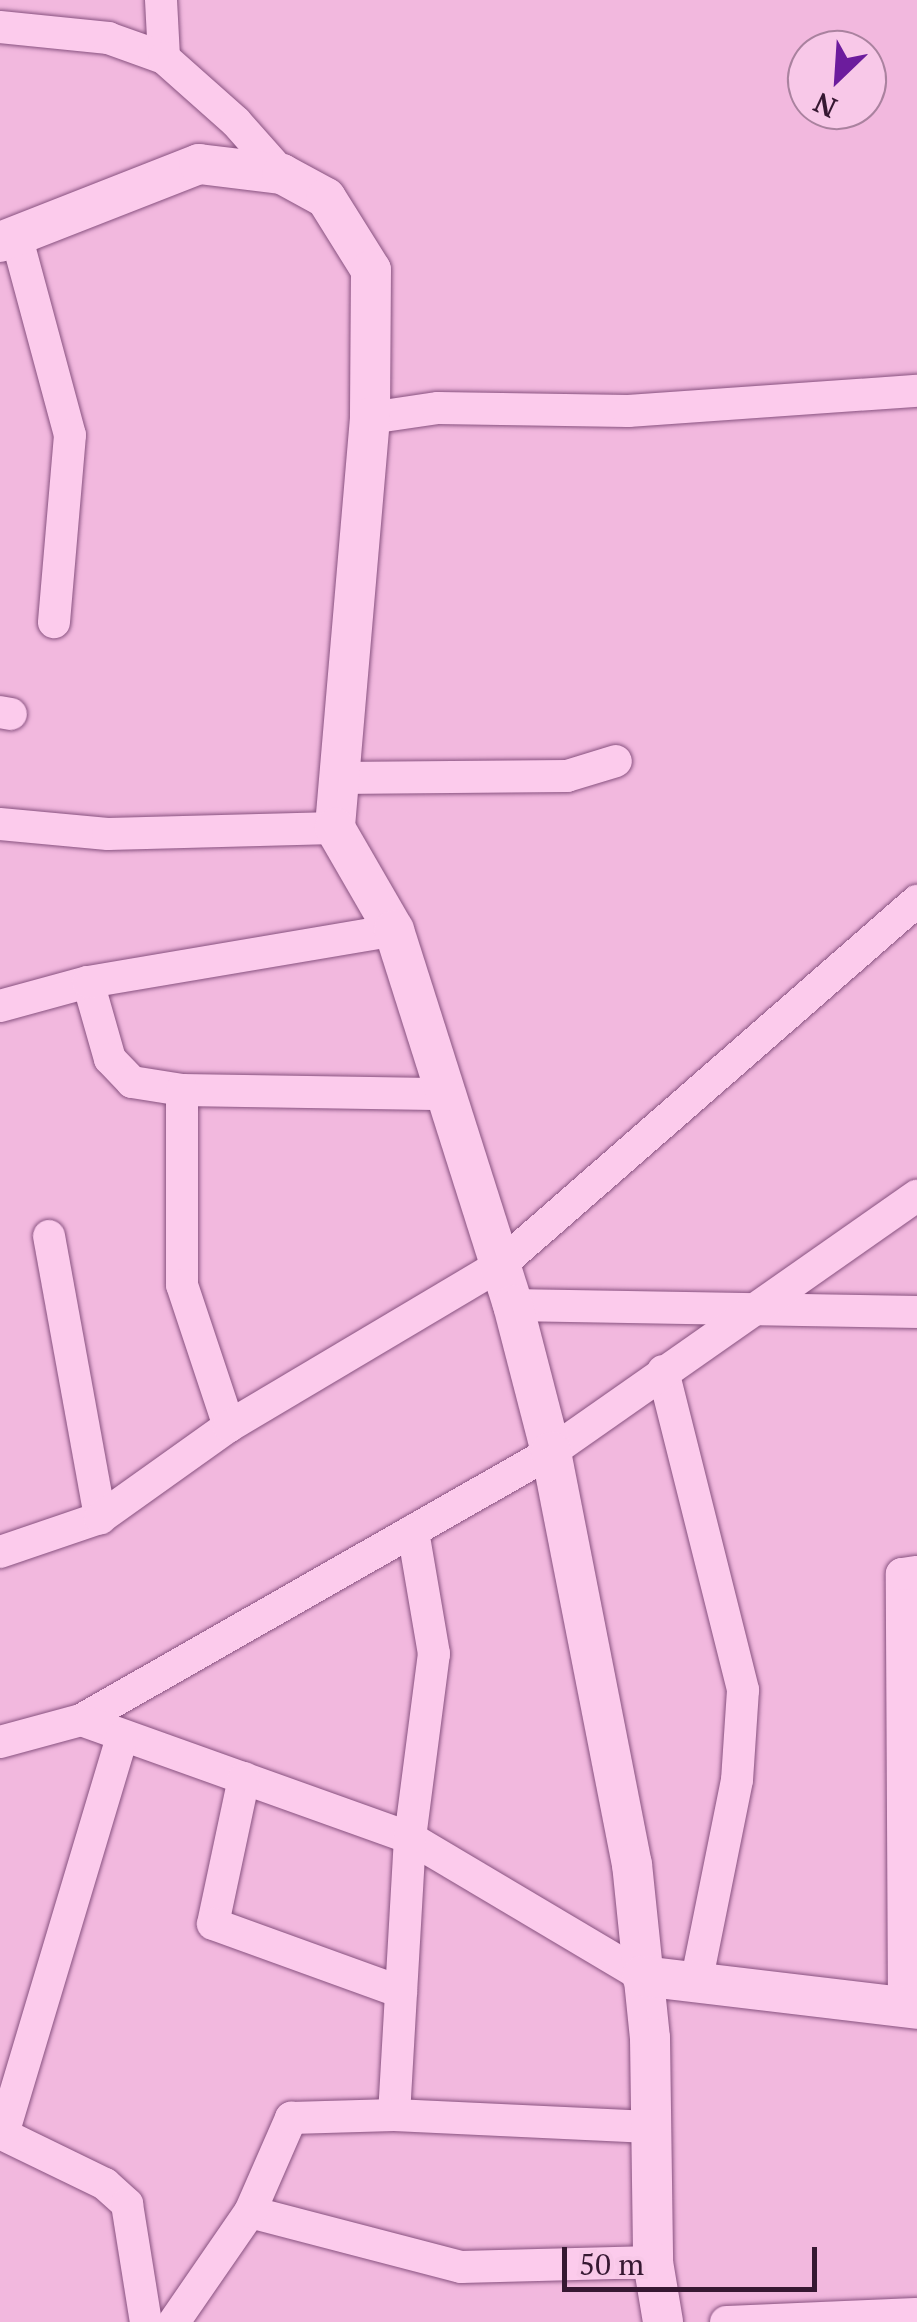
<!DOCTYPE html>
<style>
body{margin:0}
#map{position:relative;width:917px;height:2322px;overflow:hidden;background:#f2b8de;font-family:"PT Serif",serif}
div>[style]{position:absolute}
.roads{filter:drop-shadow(0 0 2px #885280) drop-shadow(0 0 2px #885280)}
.minor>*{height:32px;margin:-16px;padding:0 16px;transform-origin:16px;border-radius:16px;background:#fccbec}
.tertiary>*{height:40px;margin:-20px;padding:0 20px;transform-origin:20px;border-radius:20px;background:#fccbec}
span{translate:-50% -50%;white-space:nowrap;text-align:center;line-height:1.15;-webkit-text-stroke:8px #f8c8e8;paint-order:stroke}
.north{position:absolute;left:787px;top:30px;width:100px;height:100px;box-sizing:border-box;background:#f8c8e8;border:2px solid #aa829f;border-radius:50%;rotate:205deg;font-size:28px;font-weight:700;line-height:40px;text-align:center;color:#361832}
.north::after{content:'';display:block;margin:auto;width:35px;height:45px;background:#6c1c9d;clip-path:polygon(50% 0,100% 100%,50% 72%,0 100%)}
.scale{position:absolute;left:562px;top:2247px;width:255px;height:45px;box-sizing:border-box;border:5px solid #361832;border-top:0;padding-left:12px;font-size:30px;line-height:35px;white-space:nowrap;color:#361832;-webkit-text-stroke:8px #f8c8e8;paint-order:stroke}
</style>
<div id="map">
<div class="roads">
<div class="minor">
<i style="left:161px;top:0;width:58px;rotate:87deg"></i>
<i style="left:0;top:27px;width:109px;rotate:5.8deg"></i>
<i style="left:108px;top:38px;width:59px;rotate:19.7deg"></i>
<i style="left:164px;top:58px;width:96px;rotate:41.6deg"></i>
<i style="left:236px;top:122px;width:69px;rotate:48.5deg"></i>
<i style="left:16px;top:235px;width:207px;rotate:74.9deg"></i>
<i style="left:70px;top:435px;width:188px;rotate:94.9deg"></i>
<i style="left:370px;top:418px;width:69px;rotate:-8.4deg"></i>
<i style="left:438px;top:408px;width:190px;rotate:0.9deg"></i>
<i style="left:628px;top:411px;width:290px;rotate:-4deg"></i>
<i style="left:0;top:712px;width:11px;rotate:10deg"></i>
<i style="left:337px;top:778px;width:230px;rotate:-0.5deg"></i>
<i style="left:567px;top:776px;width:51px;rotate:-17deg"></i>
<i style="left:0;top:824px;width:108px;rotate:5.3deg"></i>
<i style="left:108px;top:834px;width:227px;rotate:-1.5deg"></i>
<i style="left:88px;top:982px;width:80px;rotate:74.1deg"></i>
<i style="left:110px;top:1059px;width:32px;rotate:46deg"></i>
<i style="left:132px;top:1082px;width:51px;rotate:9.1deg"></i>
<i style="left:182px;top:1090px;width:267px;rotate:0.9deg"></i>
<i style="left:0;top:1006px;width:91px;rotate:-15.3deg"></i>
<i style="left:88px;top:982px;width:310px;rotate:-9.6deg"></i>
<i style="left:182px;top:1090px;width:195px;rotate:90deg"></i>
<i style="left:182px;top:1285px;width:149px;rotate:71.6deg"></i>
<i style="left:49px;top:1236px;width:287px;rotate:79.7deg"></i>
<i style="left:513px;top:1305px;width:404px;rotate:1deg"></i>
<i style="left:663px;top:1371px;width:329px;rotate:75.9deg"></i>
<i style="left:743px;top:1690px;width:90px;rotate:93.8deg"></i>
<i style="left:737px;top:1780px;width:203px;rotate:101.4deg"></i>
<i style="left:0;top:1552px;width:106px;rotate:-18.8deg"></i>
<i style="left:100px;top:1518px;width:158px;rotate:-35.5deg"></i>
<i style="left:229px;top:1426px;width:315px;rotate:-30.7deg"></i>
<i style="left:500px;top:1265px;width:554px;rotate:-41.12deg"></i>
<i style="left:81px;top:1720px;width:541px;rotate:-29.69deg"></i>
<i style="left:551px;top:1452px;width:447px;rotate:-35deg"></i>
<i style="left:0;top:1742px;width:84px;rotate:-15.2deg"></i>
<i style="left:81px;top:1720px;width:350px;rotate:19.7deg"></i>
<i style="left:410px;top:1838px;width:270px;rotate:30.7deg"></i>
<i style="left:244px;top:1778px;width:149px;rotate:102deg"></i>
<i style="left:213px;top:1924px;width:200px;rotate:19.9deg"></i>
<i style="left:904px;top:2009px;width:435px;rotate:-90.3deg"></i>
<i style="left:902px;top:1574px;width:15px;rotate:-8deg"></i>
<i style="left:394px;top:2115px;width:277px;rotate:-86.7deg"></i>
<i style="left:410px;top:1838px;width:186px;rotate:-82.6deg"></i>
<i style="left:434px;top:1654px;width:125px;rotate:-99.7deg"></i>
<i style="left:0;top:2133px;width:117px;rotate:25.9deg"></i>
<i style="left:105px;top:2184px;width:30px;rotate:42deg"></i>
<i style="left:127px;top:2204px;width:120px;rotate:80.9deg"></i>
<i style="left:3px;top:2134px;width:414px;rotate:-73.3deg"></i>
<i style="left:250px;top:2212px;width:218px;rotate:14.6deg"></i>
<i style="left:461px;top:2267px;width:192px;rotate:-1.5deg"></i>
<i style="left:174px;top:2322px;width:134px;rotate:-55.4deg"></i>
<i style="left:250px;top:2212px;width:103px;rotate:-66.4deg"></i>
<i style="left:291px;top:2118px;width:103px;rotate:-1.7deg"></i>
<i style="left:394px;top:2115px;width:256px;rotate:2.7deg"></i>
<i style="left:726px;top:2322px;width:191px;rotate:-2.4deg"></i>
</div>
<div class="tertiary">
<i style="left:0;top:242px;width:214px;rotate:-21.4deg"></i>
<i style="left:199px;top:164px;width:84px;rotate:6.9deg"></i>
<i style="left:282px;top:174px;width:50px;rotate:28.6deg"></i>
<i style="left:326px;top:198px;width:85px;rotate:58deg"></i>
<i style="left:371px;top:270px;width:148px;rotate:90.4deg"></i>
<i style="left:370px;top:418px;width:411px;rotate:94.9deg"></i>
<i style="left:335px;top:828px;width:118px;rotate:60deg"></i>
<i style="left:394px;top:930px;width:393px;rotate:72.4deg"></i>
<i style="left:513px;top:1305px;width:152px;rotate:75.5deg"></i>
<i style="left:551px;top:1452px;width:420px;rotate:78.9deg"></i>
<i style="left:632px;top:1864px;width:175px;rotate:84.1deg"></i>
<i style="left:650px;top:2038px;width:224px;rotate:89.2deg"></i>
<i style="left:653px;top:2262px;width:61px;rotate:80.5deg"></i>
<i style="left:642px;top:1976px;width:277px;rotate:6.8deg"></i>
</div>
</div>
<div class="north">N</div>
<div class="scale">50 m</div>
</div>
